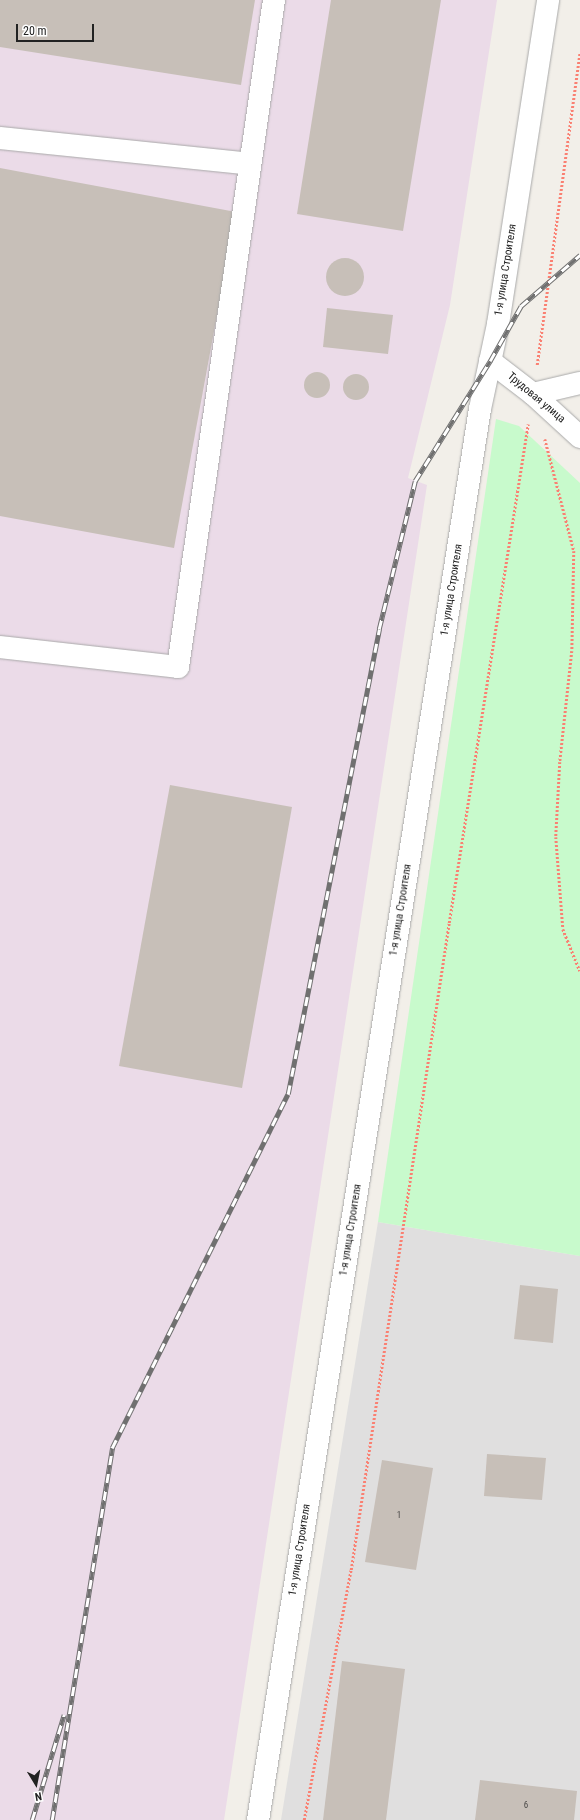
<!DOCTYPE html>
<meta charset="utf-8">
<style>
body{margin:0}
#map{position:relative;width:580px;height:1820px;overflow:hidden;background:#f2efe9;font-family:"Roboto Condensed",sans-serif}
div>[style]{position:absolute}
.residential>*{inset:0;background:#e0dfdf}
.industrial>*{inset:0;background:#ebdbe8}
.park>*{inset:0;background:#c8facc}
.building>*{inset:0;background:#c7bfb8}
.round{border-radius:50%}
.path>*{height:2.5px;margin-top:-1.25px;transform-origin:0;background:repeating-linear-gradient(90deg,#fa8072 0 2px,transparent 0 4px)}
.roads{filter:drop-shadow(0 0 1px #a9a9a9) drop-shadow(0 0 1px #a9a9a9)}
.minor>*{height:22px;margin:-11px;padding:0 11px;transform-origin:11px;border-radius:11px;background:#fff}
.rail>*{height:4.5px;margin-top:-2.25px;transform-origin:0;background:repeating-linear-gradient(90deg,#fff 0 9px,#707070 0 18px);box-sizing:border-box;border-block:1px solid #707070}
span{translate:-50% -50%;white-space:nowrap;text-align:center;line-height:1.15;-webkit-text-stroke:3px #fff;paint-order:stroke}
.number-label{font-size:9px;color:#4b4948}
.number-label span{-webkit-text-stroke-width:0}
.street-label{font-size:11px;color:#222}
.north{position:absolute;left:16px;top:1764px;width:40px;height:40px;-webkit-text-stroke:3px #fff;paint-order:stroke;rotate:170deg;font-size:11px;font-weight:700;line-height:16px;text-align:center;color:#222}
.north::after{content:'';display:block;margin:auto;width:14px;height:18px;background:#222;clip-path:polygon(50% 0,100% 100%,50% 72%,0 100%)}
.scale{position:absolute;left:16px;top:24px;width:78px;height:18px;box-sizing:border-box;border:2px solid #222;border-top:0;padding-left:5px;font-size:12px;line-height:14px;white-space:nowrap;color:#222;-webkit-text-stroke:3px #fff;paint-order:stroke}
</style>
<div id="map">
<div class="residential">
<i style="clip-path:polygon(378px 1222px,580px 1256px,580px 1820px,281px 1820px)"></i>
</div>
<div class="industrial">
<i style="clip-path:polygon(0 0,497px 0,450px 305px,408px 478px,427px 485px,224px 1820px,0 1820px)"></i>
</div>
<div class="park">
<i style="clip-path:polygon(496px 419px,519px 426px,580px 483px,580px 1256px,378px 1222px)"></i>
</div>
<div class="building">
<i style="clip-path:polygon(0 0,255px 0,241px 85px,0 47px)"></i>
<i style="clip-path:polygon(331px 0,441px 0,403px 231px,297px 214px)"></i>
<i style="clip-path:polygon(0 168px,236px 212px,174px 548px,0 516px)"></i>
<i class="round" style="left:326px;top:258px;width:38px;height:38px"></i>
<i style="clip-path:polygon(327px 308px,393px 315px,388px 354px,323px 347px)"></i>
<i class="round" style="left:304px;top:372px;width:26px;height:26px"></i>
<i class="round" style="left:343px;top:374px;width:26px;height:26px"></i>
<i style="clip-path:polygon(170px 785px,292px 807px,242px 1088px,119px 1066px)"></i>
<i style="clip-path:polygon(520px 1285px,558px 1289px,553px 1343px,514px 1339px)"></i>
<i style="clip-path:polygon(487px 1454px,546px 1458px,542px 1500px,484px 1496px)"></i>
<i style="clip-path:polygon(382px 1460px,433px 1468px,416px 1570px,365px 1562px)"></i>
<i style="clip-path:polygon(342px 1661px,405px 1669px,386px 1820px,323px 1820px)"></i>
<i style="clip-path:polygon(480px 1780px,577px 1791px,574px 1820px,475px 1820px)"></i>
</div>
<div class="path">
<i style="left:537px;top:365px;width:315px;rotate:-82.2deg"></i>
<i style="left:545px;top:439px;width:116px;rotate:75.5deg"></i>
<i style="left:574px;top:551px;width:100px;rotate:91.1deg"></i>
<i style="left:572px;top:651px;width:112px;rotate:96.2deg"></i>
<i style="left:560px;top:762px;width:75px;rotate:93.1deg"></i>
<i style="left:556px;top:837px;width:92px;rotate:85.6deg"></i>
<i style="left:563px;top:929px;width:45px;rotate:68deg"></i>
<i style="left:304px;top:1820px;width:254px;rotate:-79.4deg"></i>
<i style="left:351px;top:1570px;width:654px;rotate:-81.39deg"></i>
<i style="left:449px;top:923px;width:505px;rotate:-81deg"></i>
</div>
<div class="roads">
<div class="minor">
<i style="left:0;top:138px;width:251px;rotate:5.9deg"></i>
<i style="left:490px;top:361px;width:54px;rotate:37.5deg"></i>
<i style="left:533px;top:394px;width:64px;rotate:42.5deg"></i>
<i style="left:533px;top:394px;width:48px;rotate:-13.2deg"></i>
<i style="left:0;top:647px;width:179px;rotate:6.4deg"></i>
<i style="left:178px;top:667px;width:674px;rotate:-81.81deg"></i>
<i style="left:258px;top:1820px;width:1428px;rotate:-81.06deg"></i>
<i style="left:480px;top:409px;width:87px;rotate:-78deg"></i>
<i style="left:498px;top:324px;width:328px;rotate:-81.2deg"></i>
</div>
</div>
<div class="rail">
<i style="left:32px;top:1820px;width:110px;rotate:-73.1deg"></i>
<i style="left:52px;top:1820px;width:377px;rotate:-80.8deg"></i>
<i style="left:112px;top:1448px;width:395px;rotate:-63.6deg"></i>
<i style="left:288px;top:1094px;width:474px;rotate:-78.9deg"></i>
<i style="left:379px;top:629px;width:152px;rotate:-76.3deg"></i>
<i style="left:415px;top:481px;width:142px;rotate:-58deg"></i>
<i style="left:490px;top:361px;width:63px;rotate:-60.6deg"></i>
<i style="left:521px;top:306px;width:78px;rotate:-40.8deg"></i>
</div>
<div class="number-label">
<span style="left:399px;top:1515px">1</span>
<span style="left:526px;top:1805px">6</span>
</div>
<div class="street-label">
<span style="left:506px;top:270px;rotate:-81deg">1-я улица Строителя</span>
<span style="left:536px;top:398px;rotate:40deg">Трудовая улица</span>
<span style="left:452px;top:590px;rotate:-81deg">1-я улица Строителя</span>
<span style="left:401px;top:910px;rotate:-81deg">1-я улица Строителя</span>
<span style="left:351px;top:1230px;rotate:-81deg">1-я улица Строителя</span>
<span style="left:300px;top:1550px;rotate:-81deg">1-я улица Строителя</span>
</div>
<div class="north">N</div>
<div class="scale">20 m</div>
</div>
